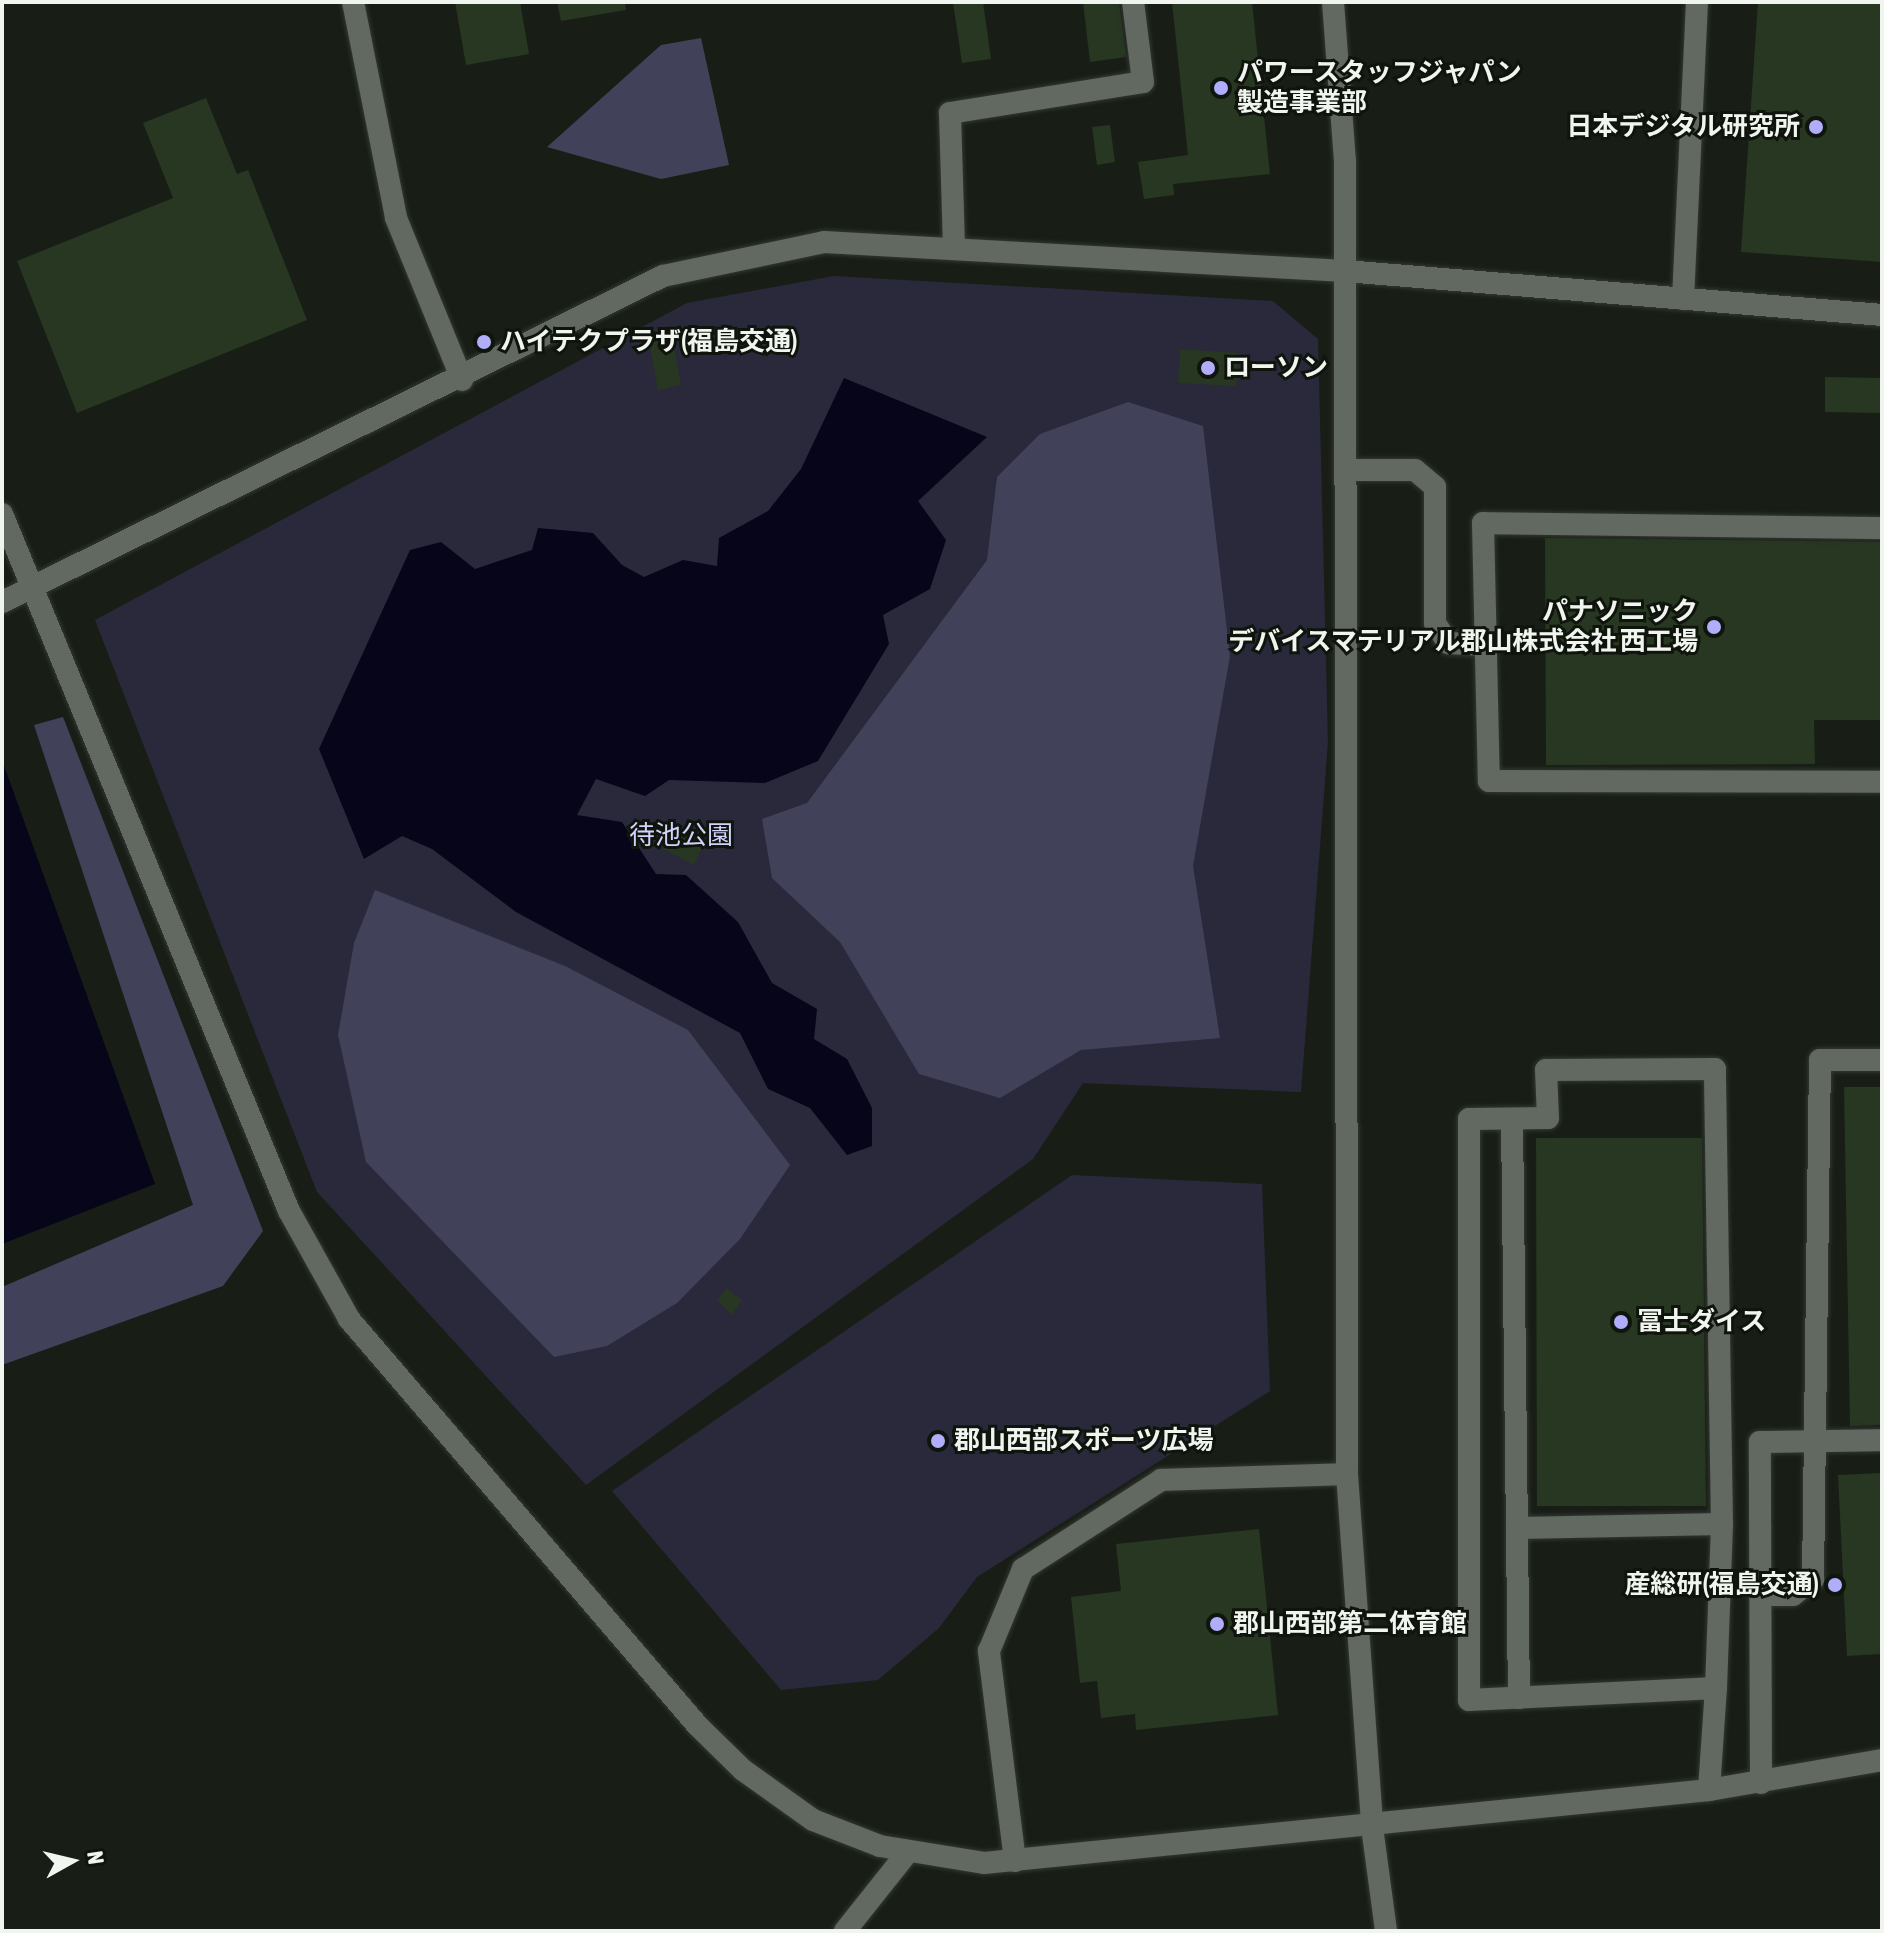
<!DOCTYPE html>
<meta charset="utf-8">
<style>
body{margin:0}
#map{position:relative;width:1884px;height:1933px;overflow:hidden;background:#181e16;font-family:"Asap Condensed","Noto Sans JP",sans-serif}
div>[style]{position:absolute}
.green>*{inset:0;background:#29293b}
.forest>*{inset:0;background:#41415a}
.water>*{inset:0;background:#070519}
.building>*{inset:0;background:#273721}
.roads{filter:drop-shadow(0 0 2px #333732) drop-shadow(0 0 2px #333732)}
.minor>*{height:22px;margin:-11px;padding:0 11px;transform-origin:11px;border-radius:11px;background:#626960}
.dots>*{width:22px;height:22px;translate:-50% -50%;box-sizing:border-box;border:4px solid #0f150d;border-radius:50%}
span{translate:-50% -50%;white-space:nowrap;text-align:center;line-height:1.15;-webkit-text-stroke:6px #0f150d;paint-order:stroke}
.poi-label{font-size:26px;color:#f1f5ef;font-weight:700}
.left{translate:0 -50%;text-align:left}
.right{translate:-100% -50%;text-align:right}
.park-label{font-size:26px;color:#d2d2fd}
.frame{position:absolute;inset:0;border:4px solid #f1f5ef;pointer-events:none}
.north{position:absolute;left:32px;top:1821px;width:80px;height:80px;-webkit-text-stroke:6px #0f150d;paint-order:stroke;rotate:82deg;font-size:22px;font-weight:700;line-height:32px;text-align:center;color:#f1f5ef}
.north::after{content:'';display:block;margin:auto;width:28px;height:36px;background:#f1f5ef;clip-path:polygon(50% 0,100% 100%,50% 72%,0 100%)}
</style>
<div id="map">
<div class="green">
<i style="clip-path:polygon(834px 276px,1273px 301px,1318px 339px,1328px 742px,1301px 1092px,1083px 1083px,1033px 1159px,586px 1485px,317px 1192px,95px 620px,687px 303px)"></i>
<i style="clip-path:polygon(1072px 1175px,1262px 1184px,1270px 1391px,977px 1577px,939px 1628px,878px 1680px,781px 1690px,612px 1491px)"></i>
</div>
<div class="forest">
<i style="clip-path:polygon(701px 38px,729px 165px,661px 179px,547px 147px,661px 45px)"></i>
<i style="clip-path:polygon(1128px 402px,1203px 426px,1230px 656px,1193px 866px,1220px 1038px,1081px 1050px,1000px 1098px,919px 1074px,840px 942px,772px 878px,762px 819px,807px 803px,987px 560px,997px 477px,1040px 434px)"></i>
<i style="clip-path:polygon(63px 717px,263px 1231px,223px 1286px,2px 1365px,2px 1287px,193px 1205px,34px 725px)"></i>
<i style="clip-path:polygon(375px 890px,565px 966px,688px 1030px,790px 1165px,740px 1239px,677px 1303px,607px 1346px,554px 1357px,366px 1162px,338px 1035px,354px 943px)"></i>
</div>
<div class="water">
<i style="clip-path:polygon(844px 378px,987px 437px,918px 501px,946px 540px,930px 589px,883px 615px,889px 644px,818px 761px,765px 783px,669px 780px,645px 796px,596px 779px,577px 815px,622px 822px,656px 874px,686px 875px,738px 922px,772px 983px,817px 1009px,814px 1039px,847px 1059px,872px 1108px,872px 1146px,847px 1155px,810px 1108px,768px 1089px,740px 1033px,516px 912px,432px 849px,402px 836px,364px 859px,319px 749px,410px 550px,441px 542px,475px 569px,532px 550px,538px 528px,593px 533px,622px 565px,644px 577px,683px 560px,717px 566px,719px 538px,768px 511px,801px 469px)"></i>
<i style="clip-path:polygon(2px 760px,155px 1184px,2px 1244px)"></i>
</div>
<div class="building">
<i style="clip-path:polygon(455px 2px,520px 2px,529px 54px,466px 65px)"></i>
<i style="clip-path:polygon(557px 2px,625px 2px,626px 10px,561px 21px)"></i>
<i style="clip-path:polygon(953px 2px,983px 2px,991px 59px,962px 63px)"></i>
<i style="clip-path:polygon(1083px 2px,1119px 2px,1126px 57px,1090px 62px)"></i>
<i style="clip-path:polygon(1172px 2px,1252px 2px,1270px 174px,1173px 184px,1174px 195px,1144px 199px,1138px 162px,1188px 155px)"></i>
<i style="clip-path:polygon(1758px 2px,1882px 2px,1882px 262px,1741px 252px)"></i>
<i style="clip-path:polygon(206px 98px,237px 174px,248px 170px,307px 320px,77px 413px,17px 261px,173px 198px,143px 123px)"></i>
<i style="clip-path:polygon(1110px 125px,1115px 162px,1097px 165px,1092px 127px)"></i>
<i style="clip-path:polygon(671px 331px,681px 385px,658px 390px,648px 335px)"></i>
<i style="clip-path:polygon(1180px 349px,1238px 353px,1236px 386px,1178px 383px)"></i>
<i style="clip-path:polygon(1825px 377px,1882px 378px,1882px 413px,1825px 412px)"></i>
<i style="clip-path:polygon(1545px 538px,1882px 542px,1882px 720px,1814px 720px,1815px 764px,1546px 765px)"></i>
<i style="clip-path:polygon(676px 824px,706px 838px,694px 865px,663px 849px)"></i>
<i style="clip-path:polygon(1844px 1087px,1882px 1087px,1882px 1425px,1850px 1426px)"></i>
<i style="clip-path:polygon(1536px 1138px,1702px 1138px,1706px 1506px,1537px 1506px)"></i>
<i style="clip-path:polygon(726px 1288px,742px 1300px,732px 1315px,717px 1301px)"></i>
<i style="clip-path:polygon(1882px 1473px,1882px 1654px,1847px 1656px,1838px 1475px)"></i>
<i style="clip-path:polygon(1259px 1529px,1278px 1715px,1136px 1730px,1135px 1714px,1101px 1718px,1097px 1681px,1080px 1683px,1071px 1597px,1121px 1591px,1116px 1544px)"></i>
</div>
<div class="roads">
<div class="minor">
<i style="left:353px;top:2px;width:220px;rotate:78.7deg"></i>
<i style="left:396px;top:218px;width:175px;rotate:67.8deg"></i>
<i style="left:1333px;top:2px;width:159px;rotate:85.7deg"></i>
<i style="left:1345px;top:161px;width:1313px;rotate:89.91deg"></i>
<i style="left:1347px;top:1474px;width:354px;rotate:85.9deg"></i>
<i style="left:1372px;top:1827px;width:105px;rotate:82.3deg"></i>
<i style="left:954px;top:248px;width:135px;rotate:-91.7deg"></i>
<i style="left:950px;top:113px;width:195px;rotate:-9.1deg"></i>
<i style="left:1143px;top:82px;width:81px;rotate:-97.1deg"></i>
<i style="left:1683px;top:299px;width:297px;rotate:-87.3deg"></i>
<i style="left:1346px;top:470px;width:69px"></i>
<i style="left:1415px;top:470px;width:26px;rotate:40deg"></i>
<i style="left:1435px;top:487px;width:136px;rotate:90deg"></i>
<i style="left:1435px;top:623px;width:24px;rotate:57deg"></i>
<i style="left:1448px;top:643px;width:38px;rotate:3deg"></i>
<i style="left:2px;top:514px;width:754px;rotate:67.62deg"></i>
<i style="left:289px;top:1211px;width:124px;rotate:60.9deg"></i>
<i style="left:349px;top:1319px;width:536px;rotate:49.39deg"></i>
<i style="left:698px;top:1726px;width:63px;rotate:44.4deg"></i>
<i style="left:743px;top:1770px;width:86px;rotate:35.5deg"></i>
<i style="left:813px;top:1820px;width:72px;rotate:21.2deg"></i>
<i style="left:880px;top:1846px;width:105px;rotate:9.3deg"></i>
<i style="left:984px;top:1863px;width:729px;rotate:-5.75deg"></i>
<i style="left:1709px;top:1790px;width:176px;rotate:-9.8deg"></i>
<i style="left:1882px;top:528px;width:399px;rotate:-179.3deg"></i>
<i style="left:1483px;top:523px;width:258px;rotate:88.7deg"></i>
<i style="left:1489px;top:781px;width:393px;rotate:0.1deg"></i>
<i style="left:2px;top:602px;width:737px;rotate:-26.25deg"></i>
<i style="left:663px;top:276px;width:165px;rotate:-11.9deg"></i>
<i style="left:824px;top:242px;width:522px;rotate:3.19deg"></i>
<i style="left:1345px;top:271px;width:539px;rotate:4.68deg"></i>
<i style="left:1512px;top:1119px;width:579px;rotate:89.31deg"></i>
<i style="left:1517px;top:1528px;width:205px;rotate:-1.1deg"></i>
<i style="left:1761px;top:1595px;width:32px"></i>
<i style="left:1793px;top:1595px;width:26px;rotate:-39deg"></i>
<i style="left:1813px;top:1579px;width:519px;rotate:-89.23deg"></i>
<i style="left:1820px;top:1060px;width:62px"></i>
<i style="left:1761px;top:1783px;width:341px;rotate:-90.2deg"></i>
<i style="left:1760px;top:1442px;width:122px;rotate:-0.9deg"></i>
<i style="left:1709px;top:1790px;width:102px;rotate:-86.1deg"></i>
<i style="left:1716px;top:1688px;width:164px;rotate:-87.9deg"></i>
<i style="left:1722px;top:1524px;width:455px;rotate:-90.9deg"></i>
<i style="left:1715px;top:1069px;width:169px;rotate:179.7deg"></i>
<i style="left:1546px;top:1070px;width:48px;rotate:87.6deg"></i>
<i style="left:1548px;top:1118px;width:79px;rotate:179.3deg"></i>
<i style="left:1469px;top:1119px;width:581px;rotate:90deg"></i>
<i style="left:1469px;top:1700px;width:247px;rotate:-2.8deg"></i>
<i style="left:1015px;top:1861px;width:212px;rotate:-97.1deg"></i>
<i style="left:989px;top:1651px;width:89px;rotate:-67.5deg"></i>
<i style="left:1023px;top:1569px;width:164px;rotate:-32.8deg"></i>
<i style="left:1161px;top:1480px;width:186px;rotate:-1.8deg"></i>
<i style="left:845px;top:1931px;width:100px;rotate:-51.5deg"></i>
</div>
</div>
<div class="dots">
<i style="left:1221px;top:88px;background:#b0aefa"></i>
<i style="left:1816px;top:127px;background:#b0aefa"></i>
<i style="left:484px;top:342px;background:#b0aefa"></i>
<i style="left:1208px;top:368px;background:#b0aefa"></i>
<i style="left:1714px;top:627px;background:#b0aefa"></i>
<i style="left:1621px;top:1322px;background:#b0aefa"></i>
<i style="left:938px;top:1441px;background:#b0aefa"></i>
<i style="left:1835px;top:1585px;background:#b0aefa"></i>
<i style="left:1217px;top:1624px;background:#b0aefa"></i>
</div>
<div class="poi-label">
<span class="left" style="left:1237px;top:88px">パワースタッフジャパン<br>製造事業部</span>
<span class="right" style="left:1800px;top:127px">日本デジタル研究所</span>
<span class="left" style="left:500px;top:342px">ハイテクプラザ(福島交通)</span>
<span class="left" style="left:1224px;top:368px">ローソン</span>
<span class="right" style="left:1698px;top:627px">パナソニック<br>デバイスマテリアル郡山株式会社 西工場</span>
<span class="left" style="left:1637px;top:1322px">冨士ダイス</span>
<span class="left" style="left:954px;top:1441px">郡山西部スポーツ広場</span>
<span class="right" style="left:1819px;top:1585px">産総研(福島交通)</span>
<span class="left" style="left:1233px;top:1624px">郡山西部第二体育館</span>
</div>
<div class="park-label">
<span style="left:681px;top:836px">待池公園</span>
</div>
<div class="frame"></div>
<div class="north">N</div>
</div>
